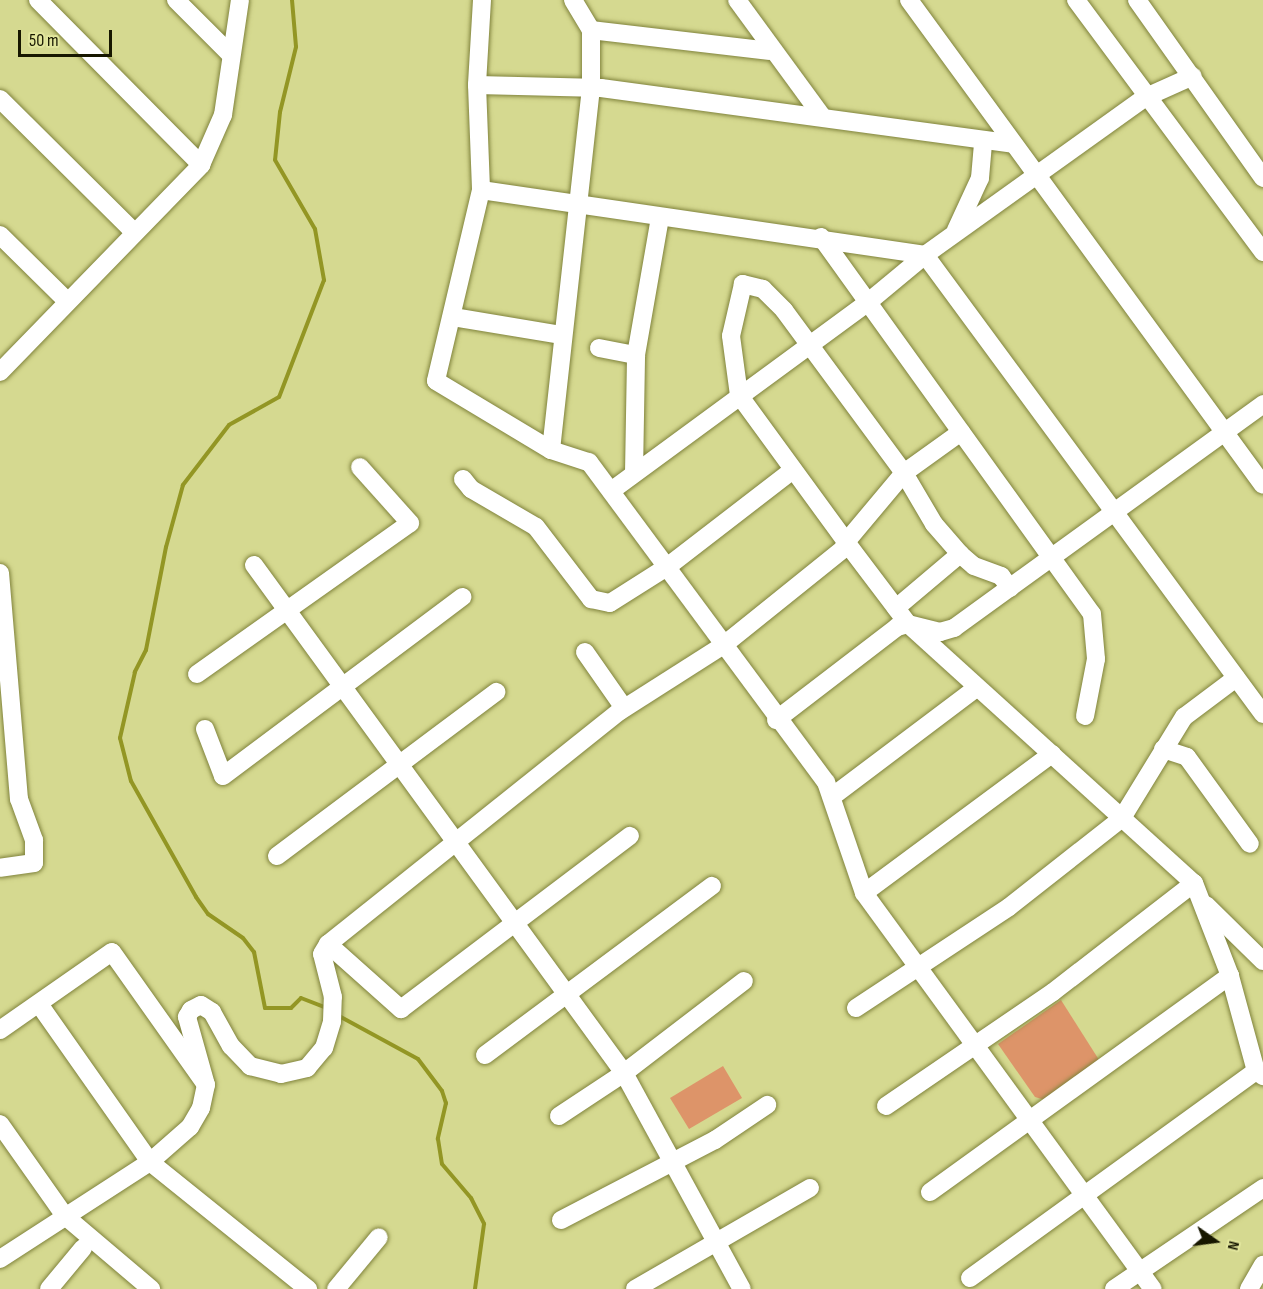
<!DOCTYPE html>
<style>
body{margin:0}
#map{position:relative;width:1263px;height:1289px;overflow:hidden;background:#d5d990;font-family:"Sofia Sans Condensed",sans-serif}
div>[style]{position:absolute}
.green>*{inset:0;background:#dd9469}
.stream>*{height:4px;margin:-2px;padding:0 2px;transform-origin:2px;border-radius:2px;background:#939624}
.roads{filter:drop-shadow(0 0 2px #80833c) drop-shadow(0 0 2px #80833c)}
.minor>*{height:18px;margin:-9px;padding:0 9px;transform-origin:9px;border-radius:9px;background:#fff}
span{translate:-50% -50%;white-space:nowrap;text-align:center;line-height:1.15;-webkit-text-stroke:6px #e2e69d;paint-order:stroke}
.north{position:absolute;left:1185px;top:1211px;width:60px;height:60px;-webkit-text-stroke:4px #e2e69d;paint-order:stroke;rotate:104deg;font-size:16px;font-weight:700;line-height:24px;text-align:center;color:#171700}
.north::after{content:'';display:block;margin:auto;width:21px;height:27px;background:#171700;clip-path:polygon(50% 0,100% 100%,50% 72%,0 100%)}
.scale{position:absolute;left:18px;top:30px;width:94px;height:27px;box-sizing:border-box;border:3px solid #171700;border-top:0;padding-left:8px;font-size:18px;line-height:21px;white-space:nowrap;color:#171700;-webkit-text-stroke:4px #e2e69d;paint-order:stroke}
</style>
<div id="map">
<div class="green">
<i style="clip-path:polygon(1061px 1000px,1101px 1063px,1045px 1100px,1035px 1097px,998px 1044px)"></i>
<i style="clip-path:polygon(723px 1066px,742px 1098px,689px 1129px,670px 1098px)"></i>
</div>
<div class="stream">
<i style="left:292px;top:0;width:47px;rotate:85.1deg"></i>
<i style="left:296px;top:47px;width:67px;rotate:103.8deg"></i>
<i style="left:280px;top:112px;width:48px;rotate:95.9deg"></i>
<i style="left:275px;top:160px;width:80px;rotate:59.9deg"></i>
<i style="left:315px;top:229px;width:52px;rotate:80deg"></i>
<i style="left:324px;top:280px;width:125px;rotate:111deg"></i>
<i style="left:279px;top:397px;width:57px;rotate:150.8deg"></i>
<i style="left:229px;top:425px;width:76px;rotate:127.5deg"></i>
<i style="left:183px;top:485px;width:64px;rotate:105.3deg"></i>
<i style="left:166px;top:547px;width:105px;rotate:101deg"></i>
<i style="left:146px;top:650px;width:25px;rotate:117deg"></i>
<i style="left:135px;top:672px;width:68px;rotate:102.8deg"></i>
<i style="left:120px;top:738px;width:44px;rotate:75.7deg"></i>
<i style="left:131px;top:781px;width:133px;rotate:60.7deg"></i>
<i style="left:196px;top:897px;width:21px;rotate:55deg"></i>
<i style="left:208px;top:914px;width:42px;rotate:34.4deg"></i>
<i style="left:243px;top:938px;width:18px;rotate:52deg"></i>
<i style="left:254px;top:952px;width:57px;rotate:78.9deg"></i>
<i style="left:265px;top:1008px;width:26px"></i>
<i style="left:291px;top:1008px;width:14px;rotate:-45deg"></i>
<i style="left:301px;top:998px;width:28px;rotate:21deg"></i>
<i style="left:339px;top:1016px;width:90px;rotate:28.6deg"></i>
<i style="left:418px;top:1059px;width:40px;rotate:53deg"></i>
<i style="left:442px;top:1091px;width:13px;rotate:72deg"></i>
<i style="left:446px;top:1103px;width:37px;rotate:103deg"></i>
<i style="left:438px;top:1139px;width:25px;rotate:81deg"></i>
<i style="left:442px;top:1164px;width:45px;rotate:49.5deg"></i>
<i style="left:471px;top:1198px;width:29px;rotate:63deg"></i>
<i style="left:484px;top:1224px;width:66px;rotate:97.9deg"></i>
</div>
<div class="roads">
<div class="minor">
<i style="left:38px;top:0;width:232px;rotate:45.3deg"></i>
<i style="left:176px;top:0;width:78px;rotate:45deg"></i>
<i style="left:482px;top:0;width:85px;rotate:93.4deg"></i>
<i style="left:477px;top:85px;width:105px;rotate:87.8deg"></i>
<i style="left:481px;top:190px;width:196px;rotate:103.3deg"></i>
<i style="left:436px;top:381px;width:134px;rotate:31deg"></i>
<i style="left:551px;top:450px;width:40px;rotate:18deg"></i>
<i style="left:589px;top:462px;width:398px;rotate:53.5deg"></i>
<i style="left:826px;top:782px;width:117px;rotate:71.1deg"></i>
<i style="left:864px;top:893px;width:490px;rotate:53.9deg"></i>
<i style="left:737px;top:0;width:144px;rotate:53.8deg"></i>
<i style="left:909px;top:0;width:600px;rotate:53.87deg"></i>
<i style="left:1076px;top:0;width:314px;rotate:53.4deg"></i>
<i style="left:1137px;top:0;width:218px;rotate:54.7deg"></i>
<i style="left:591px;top:30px;width:180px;rotate:6.7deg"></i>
<i style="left:477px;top:85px;width:124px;rotate:1.4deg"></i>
<i style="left:601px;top:88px;width:416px;rotate:7.7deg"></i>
<i style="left:0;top:99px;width:189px;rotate:44.8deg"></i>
<i style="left:481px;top:190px;width:449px;rotate:8.3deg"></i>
<i style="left:925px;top:255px;width:570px;rotate:53.63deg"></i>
<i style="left:956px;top:230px;width:57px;rotate:-65.2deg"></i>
<i style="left:980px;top:178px;width:38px;rotate:-85deg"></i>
<i style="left:0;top:235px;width:94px;rotate:44.6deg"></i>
<i style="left:821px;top:237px;width:464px;rotate:54.3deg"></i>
<i style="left:1092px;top:614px;width:45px;rotate:84.9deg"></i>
<i style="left:1096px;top:659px;width:58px;rotate:100.9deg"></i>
<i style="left:453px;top:317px;width:109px;rotate:9.5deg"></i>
<i style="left:599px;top:348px;width:38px;rotate:11deg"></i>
<i style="left:0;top:372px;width:289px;rotate:-45.8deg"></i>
<i style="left:201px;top:165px;width:55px;rotate:-66.3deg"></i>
<i style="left:223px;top:115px;width:116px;rotate:-81.6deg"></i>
<i style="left:961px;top:432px;width:70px;rotate:144.3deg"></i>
<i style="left:904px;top:473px;width:59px;rotate:59.5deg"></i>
<i style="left:934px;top:524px;width:40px;rotate:49deg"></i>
<i style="left:960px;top:554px;width:18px;rotate:41deg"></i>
<i style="left:974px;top:566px;width:29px;rotate:20deg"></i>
<i style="left:1001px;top:576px;width:15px;rotate:53deg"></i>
<i style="left:551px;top:450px;width:363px;rotate:-83.7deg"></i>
<i style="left:591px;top:89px;width:59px;rotate:-90deg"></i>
<i style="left:591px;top:30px;width:35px;rotate:-121deg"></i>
<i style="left:634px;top:473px;width:118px;rotate:-89deg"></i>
<i style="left:636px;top:355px;width:140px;rotate:-80.1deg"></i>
<i style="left:463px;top:479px;width:13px;rotate:51deg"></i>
<i style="left:471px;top:489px;width:75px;rotate:30.3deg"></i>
<i style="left:536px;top:527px;width:91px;rotate:52.6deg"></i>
<i style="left:591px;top:599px;width:19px;rotate:12deg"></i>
<i style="left:610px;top:603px;width:67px;rotate:-32.3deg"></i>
<i style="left:667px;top:567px;width:159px;rotate:-37.6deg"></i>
<i style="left:611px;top:491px;width:316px;rotate:-36.3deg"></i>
<i style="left:866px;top:304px;width:77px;rotate:-39.7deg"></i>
<i style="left:925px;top:255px;width:272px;rotate:-35.6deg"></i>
<i style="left:1146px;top:97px;width:51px;rotate:-24.1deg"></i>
<i style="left:254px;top:565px;width:628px;rotate:53.93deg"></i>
<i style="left:624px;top:1073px;width:246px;rotate:61.4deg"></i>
<i style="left:0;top:573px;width:227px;rotate:85.2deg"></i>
<i style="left:19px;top:799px;width:44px;rotate:69.9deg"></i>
<i style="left:34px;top:840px;width:23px;rotate:90deg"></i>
<i style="left:34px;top:863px;width:34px;rotate:172deg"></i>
<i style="left:896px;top:608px;width:84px;rotate:-40.2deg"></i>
<i style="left:585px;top:652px;width:68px;rotate:55.1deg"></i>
<i style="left:197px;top:674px;width:261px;rotate:-35.3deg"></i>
<i style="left:410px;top:523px;width:75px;rotate:-131.8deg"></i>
<i style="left:776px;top:720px;width:153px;rotate:-37.5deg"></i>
<i style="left:897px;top:627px;width:11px;rotate:-15deg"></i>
<i style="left:908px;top:624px;width:33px;rotate:14deg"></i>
<i style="left:940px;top:632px;width:15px;rotate:-16deg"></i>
<i style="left:954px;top:628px;width:382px;rotate:-35.9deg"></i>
<i style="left:205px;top:729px;width:50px;rotate:69deg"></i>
<i style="left:223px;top:776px;width:299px;rotate:-36.8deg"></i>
<i style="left:1163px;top:749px;width:25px;rotate:18deg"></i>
<i style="left:1187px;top:757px;width:107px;rotate:54.1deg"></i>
<i style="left:833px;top:796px;width:178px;rotate:-37deg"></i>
<i style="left:277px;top:856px;width:274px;rotate:-36.8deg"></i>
<i style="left:864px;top:893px;width:234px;rotate:-36.5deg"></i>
<i style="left:1206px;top:905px;width:80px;rotate:44.5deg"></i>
<i style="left:328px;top:944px;width:98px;rotate:41.7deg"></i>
<i style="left:401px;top:1009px;width:287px;rotate:-37.1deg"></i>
<i style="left:39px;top:1004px;width:193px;rotate:54.9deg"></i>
<i style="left:150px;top:1162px;width:203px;rotate:38.8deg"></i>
<i style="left:856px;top:1008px;width:183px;rotate:-33.4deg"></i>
<i style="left:1009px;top:907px;width:144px;rotate:-38.2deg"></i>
<i style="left:1122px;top:818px;width:119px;rotate:-58.5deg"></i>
<i style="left:1184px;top:717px;width:65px;rotate:-36.9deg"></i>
<i style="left:0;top:1030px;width:136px;rotate:-34.9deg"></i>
<i style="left:112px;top:952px;width:159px;rotate:54.7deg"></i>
<i style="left:485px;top:1055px;width:283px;rotate:-36.7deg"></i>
<i style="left:886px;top:1106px;width:202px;rotate:-34.3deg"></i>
<i style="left:1053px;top:992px;width:178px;rotate:-37.7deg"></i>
<i style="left:559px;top:1116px;width:78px;rotate:-33.5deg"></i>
<i style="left:624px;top:1073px;width:151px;rotate:-37.5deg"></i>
<i style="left:0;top:1124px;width:113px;rotate:54.8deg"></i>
<i style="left:65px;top:1216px;width:113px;rotate:40.3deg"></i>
<i style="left:930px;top:1192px;width:370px;rotate:-35.8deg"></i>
<i style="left:561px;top:1220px;width:174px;rotate:-27.5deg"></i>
<i style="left:715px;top:1140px;width:63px;rotate:-33.9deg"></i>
<i style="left:0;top:1259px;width:179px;rotate:-32.9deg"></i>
<i style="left:150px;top:1162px;width:53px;rotate:-41.2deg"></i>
<i style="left:190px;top:1127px;width:22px;rotate:-60deg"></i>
<i style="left:201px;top:1108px;width:24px;rotate:-78deg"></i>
<i style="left:206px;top:1085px;width:71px;rotate:-105.6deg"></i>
<i style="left:187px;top:1017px;width:8px;rotate:-60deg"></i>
<i style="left:191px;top:1010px;width:11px;rotate:-27deg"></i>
<i style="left:201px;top:1005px;width:13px;rotate:32deg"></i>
<i style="left:212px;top:1012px;width:39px;rotate:61deg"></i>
<i style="left:231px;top:1046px;width:28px;rotate:46deg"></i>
<i style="left:250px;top:1066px;width:32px;rotate:14deg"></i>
<i style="left:281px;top:1074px;width:27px;rotate:-13deg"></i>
<i style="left:307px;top:1068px;width:26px;rotate:-50deg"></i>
<i style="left:324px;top:1048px;width:28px;rotate:-73deg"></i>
<i style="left:332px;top:1021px;width:24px;rotate:-88deg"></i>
<i style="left:333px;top:997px;width:44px;rotate:-104.3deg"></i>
<i style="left:322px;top:954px;width:12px;rotate:-59deg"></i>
<i style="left:328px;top:944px;width:374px;rotate:-38.6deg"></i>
<i style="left:620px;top:711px;width:125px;rotate:-32.5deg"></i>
<i style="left:725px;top:644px;width:151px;rotate:-38.8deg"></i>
<i style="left:843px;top:549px;width:8px;rotate:-67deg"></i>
<i style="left:846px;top:542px;width:90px;rotate:-50deg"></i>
<i style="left:904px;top:473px;width:202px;rotate:-126.4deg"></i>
<i style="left:784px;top:310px;width:30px;rotate:-135deg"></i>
<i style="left:763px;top:289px;width:21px;rotate:-166deg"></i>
<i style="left:743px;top:284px;width:53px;rotate:103deg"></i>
<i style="left:731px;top:336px;width:60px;rotate:82.3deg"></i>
<i style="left:739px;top:395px;width:182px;rotate:53.9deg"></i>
<i style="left:846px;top:542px;width:103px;rotate:52.9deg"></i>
<i style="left:908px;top:624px;width:386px;rotate:42.2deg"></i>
<i style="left:1194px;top:883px;width:100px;rotate:68.8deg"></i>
<i style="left:1230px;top:976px;width:98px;rotate:74.7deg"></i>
<i style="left:1256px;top:1071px;width:9px;rotate:36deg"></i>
<i style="left:970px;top:1278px;width:353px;rotate:-35.9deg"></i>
<i style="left:49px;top:1289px;width:53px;rotate:-50.3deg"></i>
<i style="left:336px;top:1289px;width:67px;rotate:-50.4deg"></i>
<i style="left:635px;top:1289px;width:202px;rotate:-30deg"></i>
<i style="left:1114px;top:1289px;width:180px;rotate:-34.1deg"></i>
<i style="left:1249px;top:1289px;width:28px;rotate:-60deg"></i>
</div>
</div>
<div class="north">N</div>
<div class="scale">50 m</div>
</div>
